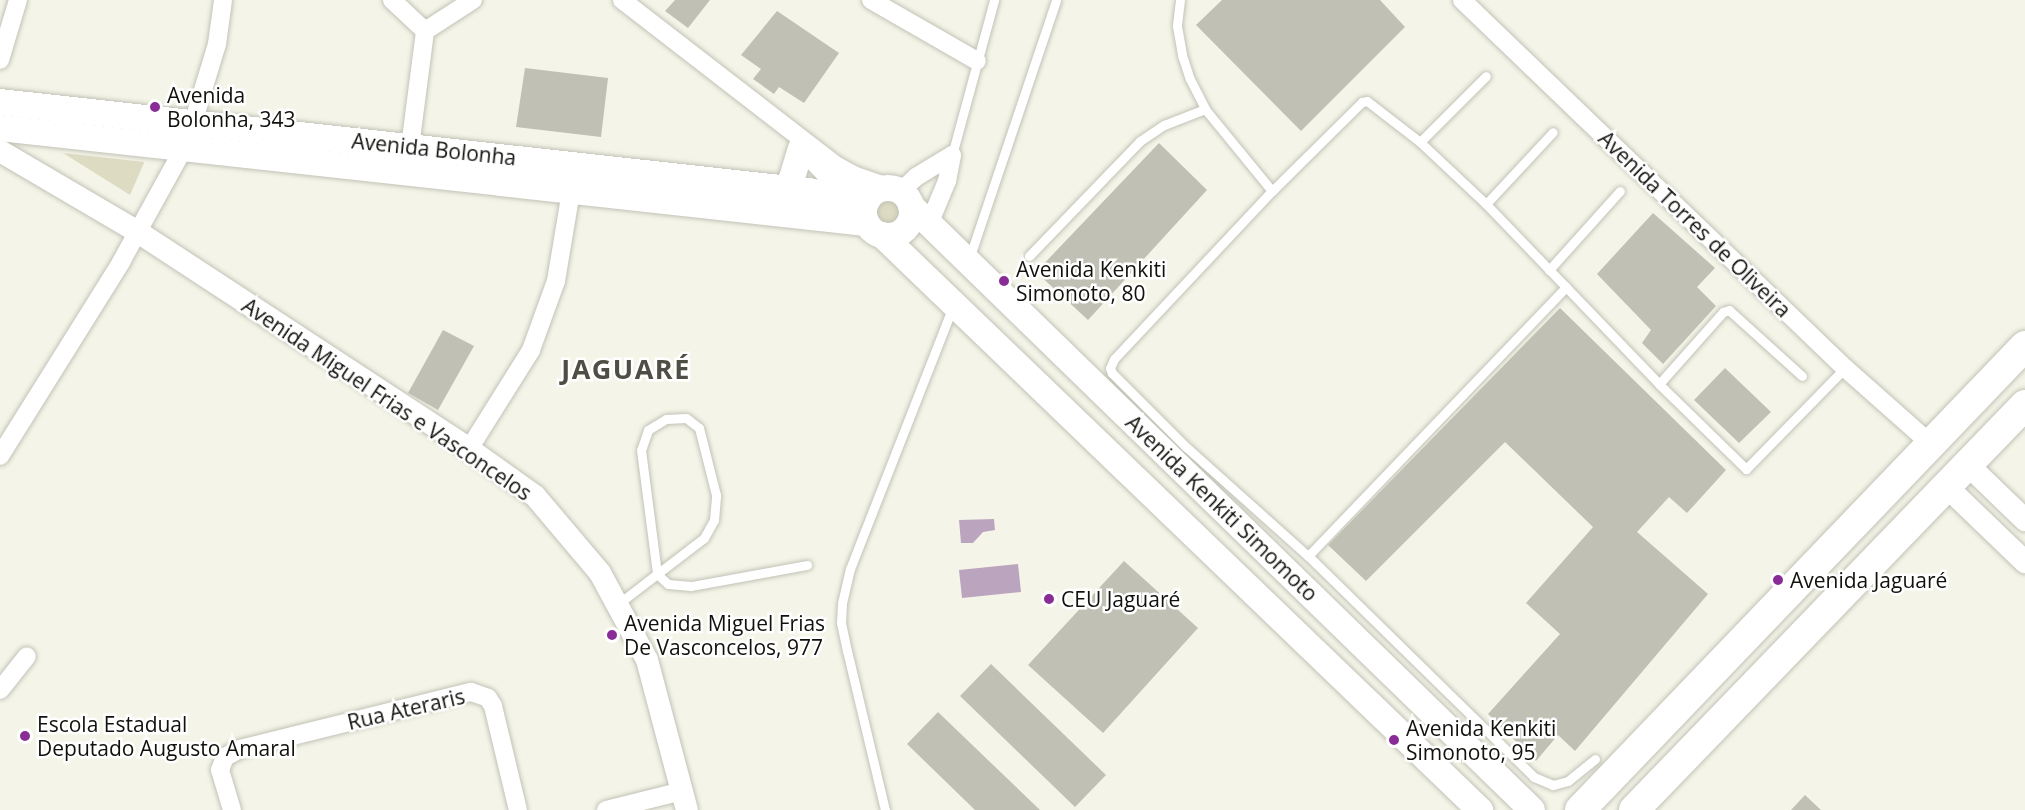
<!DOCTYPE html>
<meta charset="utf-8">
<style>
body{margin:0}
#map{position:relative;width:2025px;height:810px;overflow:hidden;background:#f4f4e8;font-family:"Open Sans",sans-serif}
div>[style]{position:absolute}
.green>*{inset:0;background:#dddcc2}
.round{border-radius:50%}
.water>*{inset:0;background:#bba5be}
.building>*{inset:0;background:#c0c0b5}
.roads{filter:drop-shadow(0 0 2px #c2c2b7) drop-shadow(0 0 2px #c2c2b7)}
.service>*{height:9px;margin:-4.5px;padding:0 4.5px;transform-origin:4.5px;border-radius:4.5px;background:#fff}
.minor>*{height:18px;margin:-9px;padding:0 9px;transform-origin:9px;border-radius:9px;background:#fff}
.tertiary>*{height:22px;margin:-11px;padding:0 11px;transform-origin:11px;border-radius:11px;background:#fff}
.secondary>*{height:26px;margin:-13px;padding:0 13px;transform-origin:13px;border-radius:13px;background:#fff}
.secondary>.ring{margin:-13px;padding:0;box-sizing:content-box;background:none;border:26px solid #fff;border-radius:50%}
.trunk>*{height:30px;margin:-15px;padding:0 15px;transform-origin:15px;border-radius:15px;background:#fff}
.dots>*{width:16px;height:16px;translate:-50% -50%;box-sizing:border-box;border:3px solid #fff;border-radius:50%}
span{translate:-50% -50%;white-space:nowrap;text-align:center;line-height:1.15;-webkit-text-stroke:5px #fff;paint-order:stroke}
.poi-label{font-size:21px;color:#11110d}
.left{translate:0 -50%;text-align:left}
.street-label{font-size:21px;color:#11110d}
.district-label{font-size:27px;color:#4e4e45;font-weight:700;letter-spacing:1.5px}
</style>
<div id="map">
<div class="green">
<i style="clip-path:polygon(63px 153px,144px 162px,144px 163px,130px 195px)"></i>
<i class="round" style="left:876px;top:200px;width:24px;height:24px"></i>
</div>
<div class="water">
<i style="clip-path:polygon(994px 519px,995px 530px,983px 532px,973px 543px,961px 543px,959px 520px)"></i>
<i style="clip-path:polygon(1018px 564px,1021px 592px,962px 598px,959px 570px)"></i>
</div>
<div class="building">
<i style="clip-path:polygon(675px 0,710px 0,688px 28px,665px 11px)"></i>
<i style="clip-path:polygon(1222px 0,1380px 0,1405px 27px,1301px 131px,1196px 25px)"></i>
<i style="clip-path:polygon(777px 11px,839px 53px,804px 103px,779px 87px,774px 94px,753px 79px,761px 69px,741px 55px)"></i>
<i style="clip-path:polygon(525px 68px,608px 78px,601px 137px,516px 127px)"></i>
<i style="clip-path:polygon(1159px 143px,1207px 190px,1088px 320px,1036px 272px)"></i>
<i style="clip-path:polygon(1653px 213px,1715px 268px,1697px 287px,1716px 306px,1663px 364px,1642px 343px,1651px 330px,1597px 274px)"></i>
<i style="clip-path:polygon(1560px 308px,1726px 470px,1687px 513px,1669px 497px,1637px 532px,1708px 594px,1575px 751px,1558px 735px,1536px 761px,1488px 714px,1560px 634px,1526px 603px,1593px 527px,1505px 442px,1366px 581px,1328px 545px)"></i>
<i style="clip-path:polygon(443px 330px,474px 346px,438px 410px,408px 393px)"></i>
<i style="clip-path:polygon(1725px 368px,1771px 412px,1739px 443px,1694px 400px)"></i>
<i style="clip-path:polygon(1124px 561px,1198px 628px,1103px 733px,1028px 665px)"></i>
<i style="clip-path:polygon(991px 664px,1106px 775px,1075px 807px,960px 696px)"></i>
<i style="clip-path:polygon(938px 712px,1040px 810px,975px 810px,907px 744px)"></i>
<i style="clip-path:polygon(1805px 795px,1821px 810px,1791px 810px)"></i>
</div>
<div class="roads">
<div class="service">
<i style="left:1180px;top:0;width:26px;rotate:97deg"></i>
<i style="left:1177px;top:26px;width:29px;rotate:80deg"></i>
<i style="left:1182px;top:55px;width:25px;rotate:72deg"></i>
<i style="left:1190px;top:79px;width:34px;rotate:63deg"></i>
<i style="left:1205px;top:109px;width:106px;rotate:50.7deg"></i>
<i style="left:1420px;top:142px;width:93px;rotate:-45deg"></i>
<i style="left:952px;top:155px;width:161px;rotate:-74.8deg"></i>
<i style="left:1486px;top:204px;width:98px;rotate:-47.1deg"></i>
<i style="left:1029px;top:256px;width:160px;rotate:-46deg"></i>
<i style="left:1140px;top:141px;width:29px;rotate:-34deg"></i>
<i style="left:1164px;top:125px;width:44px;rotate:-21.3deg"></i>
<i style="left:969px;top:259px;width:273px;rotate:-71.4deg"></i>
<i style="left:1549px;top:270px;width:106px;rotate:-48.1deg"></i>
<i style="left:1802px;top:376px;width:98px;rotate:-137.9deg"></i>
<i style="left:1729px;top:310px;width:6px;rotate:162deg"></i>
<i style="left:1723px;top:312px;width:96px;rotate:131.6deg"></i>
<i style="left:1659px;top:384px;width:122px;rotate:44.3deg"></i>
<i style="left:1746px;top:469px;width:141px;rotate:-45.6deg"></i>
<i style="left:1308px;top:556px;width:373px;rotate:-46.2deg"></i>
<i style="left:618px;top:604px;width:49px;rotate:-37.6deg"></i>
<i style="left:657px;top:574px;width:59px;rotate:-37.5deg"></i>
<i style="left:704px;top:538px;width:21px;rotate:-61deg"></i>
<i style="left:714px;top:520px;width:25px;rotate:-85deg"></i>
<i style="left:716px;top:495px;width:69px;rotate:-104.2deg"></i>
<i style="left:699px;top:428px;width:16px;rotate:-142deg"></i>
<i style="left:686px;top:418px;width:20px;rotate:177deg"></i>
<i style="left:666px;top:419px;width:21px;rotate:149deg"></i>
<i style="left:648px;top:430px;width:21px;rotate:109deg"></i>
<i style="left:641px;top:450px;width:125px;rotate:82.6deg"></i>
<i style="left:657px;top:574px;width:15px;rotate:42deg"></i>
<i style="left:668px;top:584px;width:23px;rotate:5deg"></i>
<i style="left:691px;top:586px;width:118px;rotate:-10.3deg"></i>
<i style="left:1595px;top:759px;width:35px;rotate:141deg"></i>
<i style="left:1568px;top:781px;width:16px;rotate:165deg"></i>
<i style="left:1553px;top:785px;width:21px;rotate:-157deg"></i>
<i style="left:1534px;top:777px;width:316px;rotate:-135.6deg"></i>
<i style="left:1308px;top:556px;width:164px;rotate:-138.2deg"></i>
<i style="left:1186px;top:447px;width:105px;rotate:-135deg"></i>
<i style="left:1112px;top:373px;width:5px;rotate:-112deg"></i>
<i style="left:1110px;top:368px;width:10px;rotate:-66deg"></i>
<i style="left:1114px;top:359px;width:231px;rotate:-46.8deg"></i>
<i style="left:1272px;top:191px;width:127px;rotate:-44.7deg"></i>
<i style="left:1362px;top:102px;width:5px;rotate:-11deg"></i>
<i style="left:1367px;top:101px;width:67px;rotate:37.7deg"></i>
<i style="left:1420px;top:142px;width:91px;rotate:43.2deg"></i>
<i style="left:1486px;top:204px;width:250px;rotate:46.1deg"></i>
<i style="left:885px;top:810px;width:163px;rotate:-103.4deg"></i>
<i style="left:847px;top:651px;width:29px;rotate:-102deg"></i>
<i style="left:841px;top:623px;width:20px;rotate:-87deg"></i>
<i style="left:842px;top:603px;width:35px;rotate:-77deg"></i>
<i style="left:850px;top:569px;width:282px;rotate:-68.6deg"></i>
</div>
<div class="minor">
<i style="left:392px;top:0;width:45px;rotate:43.2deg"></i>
<i style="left:622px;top:0;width:272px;rotate:37.7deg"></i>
<i style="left:837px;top:166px;width:21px;rotate:28deg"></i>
<i style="left:856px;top:176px;width:36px;rotate:19deg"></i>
<i style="left:871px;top:0;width:122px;rotate:29.9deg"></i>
<i style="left:1462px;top:0;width:531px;rotate:43.86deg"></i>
<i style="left:1845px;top:368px;width:115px;rotate:41.5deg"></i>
<i style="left:0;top:60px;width:63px;rotate:-73.3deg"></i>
<i style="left:193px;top:123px;width:83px;rotate:-73.1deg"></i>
<i style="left:217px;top:44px;width:44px;rotate:-82.2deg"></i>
<i style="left:410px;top:147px;width:117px;rotate:-82.6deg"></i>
<i style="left:425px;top:31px;width:57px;rotate:-32.9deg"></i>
<i style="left:800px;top:148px;width:42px;rotate:46deg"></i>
<i style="left:829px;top:178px;width:33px;rotate:27deg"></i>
<i style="left:900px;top:192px;width:22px;rotate:-43deg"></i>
<i style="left:916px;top:177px;width:42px;rotate:-31.4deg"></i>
<i style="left:929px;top:224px;width:47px;rotate:-67.3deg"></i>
<i style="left:947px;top:181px;width:26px;rotate:-79deg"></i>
<i style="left:469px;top:449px;width:117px;rotate:-57.9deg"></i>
<i style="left:531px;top:350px;width:73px;rotate:-70.1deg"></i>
<i style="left:556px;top:281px;width:91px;rotate:-80.5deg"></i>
<i style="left:0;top:456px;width:229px;rotate:-58deg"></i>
<i style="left:121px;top:262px;width:130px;rotate:-61.1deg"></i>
<i style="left:0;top:690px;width:43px;rotate:-51.5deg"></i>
<i style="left:232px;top:810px;width:42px;rotate:-106.7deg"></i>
<i style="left:220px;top:770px;width:14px;rotate:-69deg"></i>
<i style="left:225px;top:757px;width:17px;rotate:-28deg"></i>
<i style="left:240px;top:749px;width:238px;rotate:-13.9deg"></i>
<i style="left:471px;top:692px;width:18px;rotate:19deg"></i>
<i style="left:488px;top:698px;width:9px;rotate:58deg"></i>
<i style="left:493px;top:706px;width:107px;rotate:76.5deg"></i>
<i style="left:606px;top:810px;width:79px;rotate:-13.9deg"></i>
</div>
<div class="tertiary">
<i style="left:0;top:151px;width:160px;rotate:30.4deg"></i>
<i style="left:138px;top:232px;width:396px;rotate:33.2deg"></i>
<i style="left:469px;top:449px;width:81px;rotate:35.5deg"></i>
<i style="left:535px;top:496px;width:101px;rotate:49.8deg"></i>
<i style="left:600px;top:573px;width:99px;rotate:61.6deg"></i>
<i style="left:647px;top:660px;width:155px;rotate:75.1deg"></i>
<i style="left:1967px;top:464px;width:81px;rotate:44deg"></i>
<i style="left:1946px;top:486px;width:110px;rotate:43.9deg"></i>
</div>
<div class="secondary">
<i style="left:0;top:102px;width:813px;rotate:6.29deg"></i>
<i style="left:808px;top:191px;width:60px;rotate:8.7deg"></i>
<i style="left:0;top:128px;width:871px;rotate:6.26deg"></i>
<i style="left:784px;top:188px;width:10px;rotate:-45deg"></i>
<i style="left:791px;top:181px;width:34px;rotate:-73deg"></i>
<i class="ring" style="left:864px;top:188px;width:22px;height:22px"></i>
<i style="left:911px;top:206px;width:866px;rotate:44.2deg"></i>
<i style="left:882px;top:235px;width:830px;rotate:43.88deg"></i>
</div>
<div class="trunk">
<i style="left:1580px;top:810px;width:643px;rotate:-46.2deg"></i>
<i style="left:1634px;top:810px;width:563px;rotate:-46.01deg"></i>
</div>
</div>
<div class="dots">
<i style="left:155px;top:107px;background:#892c96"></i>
<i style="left:1004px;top:281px;background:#892c96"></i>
<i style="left:1778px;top:580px;background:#892c96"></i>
<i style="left:1049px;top:599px;background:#892c96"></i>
<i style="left:612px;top:635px;background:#892c96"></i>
<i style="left:25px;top:736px;background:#892c96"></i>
<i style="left:1394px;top:740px;background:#892c96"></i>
</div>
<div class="poi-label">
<span class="left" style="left:167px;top:107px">Avenida<br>Bolonha, 343</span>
<span class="left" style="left:1016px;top:281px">Avenida Kenkiti<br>Simonoto, 80</span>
<span class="left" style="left:1790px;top:580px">Avenida Jaguaré</span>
<span class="left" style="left:1061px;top:599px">CEU Jaguaré</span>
<span class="left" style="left:624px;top:635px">Avenida Miguel Frias<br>De Vasconcelos, 977</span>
<span class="left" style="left:37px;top:736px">Escola Estadual<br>Deputado Augusto Amaral</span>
<span class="left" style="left:1406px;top:740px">Avenida Kenkiti<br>Simonoto, 95</span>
</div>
<div class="street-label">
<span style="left:434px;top:149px;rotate:6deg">Avenida Bolonha</span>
<span style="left:1695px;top:224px;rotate:44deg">Avenida Torres de Oliveira</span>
<span style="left:387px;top:399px;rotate:34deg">Avenida Miguel Frias e Vasconcelos</span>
<span style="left:1222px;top:508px;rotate:44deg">Avenida Kenkiti Simomoto</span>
<span style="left:406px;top:709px;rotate:-13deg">Rua Ateraris</span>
</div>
<div class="district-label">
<span style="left:626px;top:369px">JAGUARÉ</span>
</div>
</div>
